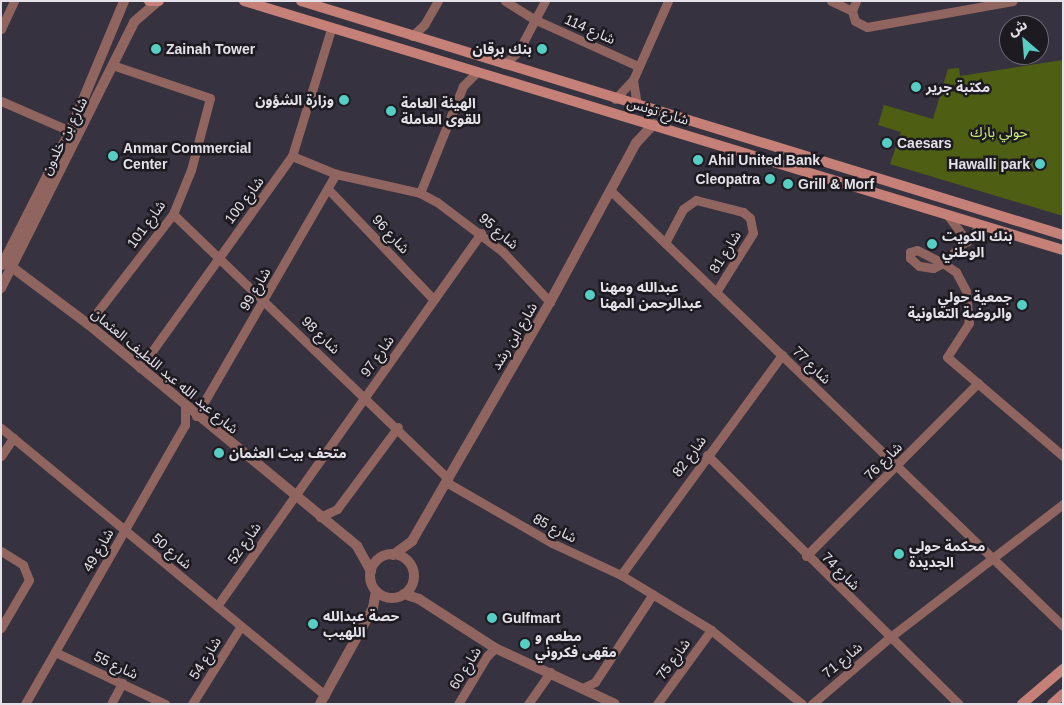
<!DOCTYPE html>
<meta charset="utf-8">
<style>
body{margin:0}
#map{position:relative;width:1064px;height:705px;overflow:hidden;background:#37323f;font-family:Helvetica,"Noto Sans Arabic",sans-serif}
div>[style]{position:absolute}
.green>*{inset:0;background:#4e5f13}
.minor>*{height:9px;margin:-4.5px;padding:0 4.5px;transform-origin:4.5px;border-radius:4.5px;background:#91655f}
.tertiary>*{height:10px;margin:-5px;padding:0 5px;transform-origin:5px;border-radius:5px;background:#91655f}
.tertiary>.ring{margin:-5px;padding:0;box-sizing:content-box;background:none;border:10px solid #91655f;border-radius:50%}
.secondary>*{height:10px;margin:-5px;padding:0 5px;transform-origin:5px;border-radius:5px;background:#c58077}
.dots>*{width:14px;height:14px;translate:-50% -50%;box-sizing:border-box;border:2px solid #1d1b21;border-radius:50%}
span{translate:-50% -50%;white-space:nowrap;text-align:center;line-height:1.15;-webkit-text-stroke:5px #1d1b21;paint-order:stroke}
.street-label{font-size:14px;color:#e4e1e9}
.poi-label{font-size:14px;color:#e4e1e9;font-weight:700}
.left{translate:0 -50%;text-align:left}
.right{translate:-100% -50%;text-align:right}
.park-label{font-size:14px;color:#d0f273}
.frame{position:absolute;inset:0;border:2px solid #e4e1e9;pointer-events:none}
.north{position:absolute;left:999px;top:15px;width:50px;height:50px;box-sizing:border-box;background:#1d1b21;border:1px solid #6d6a71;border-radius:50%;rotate:333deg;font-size:14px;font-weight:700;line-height:20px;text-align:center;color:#e4e1e9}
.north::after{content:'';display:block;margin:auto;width:18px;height:22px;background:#56cec4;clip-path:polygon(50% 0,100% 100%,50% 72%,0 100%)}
</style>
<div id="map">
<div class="green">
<i style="clip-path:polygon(1063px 60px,1063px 216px,890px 164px,901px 132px,878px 125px,884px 105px,933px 119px,948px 69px,959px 68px,960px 76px)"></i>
</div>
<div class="minor">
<i style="left:505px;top:1px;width:36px;rotate:32deg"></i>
<i style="left:536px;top:20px;width:112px;rotate:24.3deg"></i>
<i style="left:831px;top:1px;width:23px;rotate:25deg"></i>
<i style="left:856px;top:1px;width:11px;rotate:112deg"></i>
<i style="left:852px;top:11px;width:10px;rotate:73deg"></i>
<i style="left:855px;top:21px;width:13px;rotate:27deg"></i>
<i style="left:867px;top:27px;width:148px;rotate:-10.1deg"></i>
<i style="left:1px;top:29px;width:31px;rotate:-65deg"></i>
<i style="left:412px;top:36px;width:16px;rotate:-43deg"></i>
<i style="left:424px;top:25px;width:28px;rotate:-60deg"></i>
<i style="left:504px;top:64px;width:18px;rotate:-41deg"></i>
<i style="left:518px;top:52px;width:58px;rotate:-62.1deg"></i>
<i style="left:633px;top:80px;width:26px;rotate:81deg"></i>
<i style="left:615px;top:99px;width:26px;rotate:-47deg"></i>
<i style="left:633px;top:80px;width:86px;rotate:-66.1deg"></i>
<i style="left:1px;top:101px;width:75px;rotate:23.5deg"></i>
<i style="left:292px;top:156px;width:48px;rotate:22.2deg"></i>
<i style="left:336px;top:174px;width:86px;rotate:12.7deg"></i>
<i style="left:420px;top:193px;width:19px;rotate:28deg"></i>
<i style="left:437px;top:202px;width:83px;rotate:37.1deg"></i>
<i style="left:503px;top:252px;width:69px;rotate:46.8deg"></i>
<i style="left:328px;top:189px;width:152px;rotate:46.3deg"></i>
<i style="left:612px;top:192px;width:626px;rotate:43.9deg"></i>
<i style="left:420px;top:193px;width:115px;rotate:-68.1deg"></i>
<i style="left:463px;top:86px;width:20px;rotate:-45deg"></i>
<i style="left:173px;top:214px;width:382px;rotate:43.9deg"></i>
<i style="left:947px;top:214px;width:34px;rotate:54deg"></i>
<i style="left:982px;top:225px;width:54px;rotate:135.7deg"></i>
<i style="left:943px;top:263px;width:11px;rotate:153deg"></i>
<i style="left:933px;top:268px;width:14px;rotate:-172deg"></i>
<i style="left:919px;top:266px;width:12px;rotate:-138deg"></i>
<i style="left:910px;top:258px;width:6px;rotate:-90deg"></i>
<i style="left:910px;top:252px;width:7px;rotate:-16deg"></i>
<i style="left:917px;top:250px;width:29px;rotate:27deg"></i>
<i style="left:943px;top:263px;width:16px;rotate:35deg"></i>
<i style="left:956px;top:272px;width:21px;rotate:62deg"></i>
<i style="left:966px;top:291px;width:32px;rotate:85deg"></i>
<i style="left:969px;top:323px;width:40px;rotate:122.9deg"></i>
<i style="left:947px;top:357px;width:153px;rotate:40.5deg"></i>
<i style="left:665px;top:243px;width:38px;rotate:-62deg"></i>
<i style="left:683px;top:209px;width:16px;rotate:-35deg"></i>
<i style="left:696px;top:200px;width:49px;rotate:14.3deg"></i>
<i style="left:743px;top:212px;width:9px;rotate:41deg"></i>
<i style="left:750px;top:218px;width:15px;rotate:79deg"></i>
<i style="left:753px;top:233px;width:70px;rotate:122.1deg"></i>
<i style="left:88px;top:324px;width:139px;rotate:-52.3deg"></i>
<i style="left:173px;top:214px;width:48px;rotate:-67.8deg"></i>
<i style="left:191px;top:170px;width:74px;rotate:-75.2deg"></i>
<i style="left:210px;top:98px;width:100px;rotate:-161.4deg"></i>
<i style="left:140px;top:368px;width:261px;rotate:-54.4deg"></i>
<i style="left:292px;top:156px;width:133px;rotate:-72.9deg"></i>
<i style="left:196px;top:416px;width:280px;rotate:-60deg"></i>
<i style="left:1px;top:428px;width:420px;rotate:39.5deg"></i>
<i style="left:707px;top:455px;width:354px;rotate:44.7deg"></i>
<i style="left:1px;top:456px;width:22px;rotate:-56deg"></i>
<i style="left:446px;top:482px;width:122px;rotate:29.9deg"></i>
<i style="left:552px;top:543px;width:76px;rotate:24.9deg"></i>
<i style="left:621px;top:575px;width:105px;rotate:31.4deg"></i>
<i style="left:711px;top:630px;width:117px;rotate:39.1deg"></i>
<i style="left:320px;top:517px;width:19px;rotate:-25deg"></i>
<i style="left:337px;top:509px;width:102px;rotate:-53.4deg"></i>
<i style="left:1px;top:551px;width:26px;rotate:32deg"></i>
<i style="left:23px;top:565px;width:16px;rotate:68deg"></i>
<i style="left:29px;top:580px;width:56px;rotate:120.3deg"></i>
<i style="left:806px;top:556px;width:244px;rotate:-45.2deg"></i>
<i style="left:621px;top:575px;width:273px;rotate:-53.8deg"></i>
<i style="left:217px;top:606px;width:457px;rotate:-54.7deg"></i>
<i style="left:55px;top:652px;width:122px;rotate:25.3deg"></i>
<i style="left:585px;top:687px;width:11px;rotate:-27deg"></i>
<i style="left:595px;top:682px;width:105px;rotate:-56.6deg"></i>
<i style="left:25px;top:704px;width:322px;rotate:-60.2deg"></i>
<i style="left:185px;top:425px;width:18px;rotate:-90deg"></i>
<i style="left:111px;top:704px;width:24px;rotate:-62deg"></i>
<i style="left:192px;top:704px;width:92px;rotate:-57.9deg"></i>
<i style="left:458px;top:704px;width:56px;rotate:-58.9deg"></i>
<i style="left:487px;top:656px;width:11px;rotate:-45deg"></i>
<i style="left:528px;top:704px;width:39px;rotate:-55deg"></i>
<i style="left:657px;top:704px;width:92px;rotate:-53.9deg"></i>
<i style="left:812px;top:704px;width:101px;rotate:-40.6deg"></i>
<i style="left:889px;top:638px;width:220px;rotate:-37.6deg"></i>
</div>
<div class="tertiary">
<i style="left:1px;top:259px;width:109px;rotate:36.8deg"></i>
<i style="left:88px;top:324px;width:349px;rotate:39.5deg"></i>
<i style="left:357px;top:546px;width:29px;rotate:61deg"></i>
<i style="left:2px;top:265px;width:150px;rotate:-63.1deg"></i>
<i style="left:70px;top:131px;width:141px;rotate:-67.4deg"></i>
<i style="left:1px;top:288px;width:297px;rotate:-63.4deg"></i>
<i style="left:134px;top:22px;width:32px;rotate:-41deg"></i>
<i class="ring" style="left:370px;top:554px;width:34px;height:34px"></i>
<i style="left:393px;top:555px;width:24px;rotate:-36deg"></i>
<i style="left:412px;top:541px;width:276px;rotate:-60deg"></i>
<i style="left:550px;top:302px;width:181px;rotate:-61.6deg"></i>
<i style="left:636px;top:143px;width:26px;rotate:-47deg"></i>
<i style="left:404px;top:594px;width:16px;rotate:18deg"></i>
<i style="left:419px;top:599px;width:90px;rotate:32.8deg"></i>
<i style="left:495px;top:648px;width:132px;rotate:25deg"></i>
<i style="left:320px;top:704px;width:110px;rotate:-61.1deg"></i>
<i style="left:373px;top:608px;width:17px;rotate:-80deg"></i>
</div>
<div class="secondary">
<i style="left:149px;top:1px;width:10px"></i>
<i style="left:244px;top:1px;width:856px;rotate:16.91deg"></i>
<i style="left:301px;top:1px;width:797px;rotate:17.07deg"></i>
<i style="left:1022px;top:704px;width:54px;rotate:-40.5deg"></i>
<i style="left:1052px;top:704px;width:15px;rotate:-42deg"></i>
</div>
<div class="dots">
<i style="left:156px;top:49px;background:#56cec4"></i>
<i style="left:542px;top:49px;background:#56cec4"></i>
<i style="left:916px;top:87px;background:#56cec4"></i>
<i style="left:344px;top:100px;background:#56cec4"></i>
<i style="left:391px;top:111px;background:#56cec4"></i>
<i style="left:887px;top:143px;background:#56cec4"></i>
<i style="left:113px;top:156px;background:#56cec4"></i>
<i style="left:698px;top:160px;background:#56cec4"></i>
<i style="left:1040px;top:164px;background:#56cec4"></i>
<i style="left:770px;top:179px;background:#56cec4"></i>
<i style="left:788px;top:184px;background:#56cec4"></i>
<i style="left:932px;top:244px;background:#56cec4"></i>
<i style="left:590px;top:295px;background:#56cec4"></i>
<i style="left:1022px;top:305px;background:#56cec4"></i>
<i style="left:219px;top:453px;background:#56cec4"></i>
<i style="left:899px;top:554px;background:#56cec4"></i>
<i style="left:492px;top:618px;background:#56cec4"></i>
<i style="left:313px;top:624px;background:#56cec4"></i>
<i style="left:525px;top:644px;background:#56cec4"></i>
</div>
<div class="street-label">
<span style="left:590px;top:29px;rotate:24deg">شارع 114</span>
<span style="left:658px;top:111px;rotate:17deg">شارع تونس</span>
<span style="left:64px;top:136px;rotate:-63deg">شارع بن خلدون</span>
<span style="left:244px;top:200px;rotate:-53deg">شارع 100</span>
<span style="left:146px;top:224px;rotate:-54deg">شارع 101</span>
<span style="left:499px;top:231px;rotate:41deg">شارع 95</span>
<span style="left:391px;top:234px;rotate:47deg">شارع 96</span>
<span style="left:725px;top:252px;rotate:-58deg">شارع 81</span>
<span style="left:255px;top:289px;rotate:-60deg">شارع 99</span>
<span style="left:321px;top:335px;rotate:44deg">شارع 98</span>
<span style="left:514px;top:336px;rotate:-59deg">شارع ابن رشد</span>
<span style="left:377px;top:356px;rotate:-55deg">شارع 97</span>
<span style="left:812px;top:365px;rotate:44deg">شارع 77</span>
<span style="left:165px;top:371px;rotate:40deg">شارع عبد الله عبد اللطيف العثمان</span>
<span style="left:689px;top:456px;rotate:-54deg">شارع 82</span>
<span style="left:883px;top:461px;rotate:-45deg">شارع 76</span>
<span style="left:555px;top:528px;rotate:27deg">شارع 85</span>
<span style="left:244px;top:543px;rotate:-55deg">شارع 52</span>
<span style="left:98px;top:550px;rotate:-60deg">شارع 49</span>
<span style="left:172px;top:551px;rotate:40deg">شارع 50</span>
<span style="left:841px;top:571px;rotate:45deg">شارع 74</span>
<span style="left:205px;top:658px;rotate:-58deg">شارع 54</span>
<span style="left:673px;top:659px;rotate:-54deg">شارع 75</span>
<span style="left:842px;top:660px;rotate:-40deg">شارع 71</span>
<span style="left:116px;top:665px;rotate:25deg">شارع 55</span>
<span style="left:465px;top:668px;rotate:-58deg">شارع 60</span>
</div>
<div class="poi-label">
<span class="left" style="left:166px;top:49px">Zainah Tower</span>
<span class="right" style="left:532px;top:49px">بنك برقان</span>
<span class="left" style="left:926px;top:87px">مكتبة جرير</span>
<span class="right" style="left:334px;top:100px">وزارة الشؤون</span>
<span class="left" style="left:401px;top:111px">الهيئة العامة<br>للقوى العاملة</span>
<span class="left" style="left:897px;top:143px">Caesars</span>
<span class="left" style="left:123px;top:156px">Anmar Commercial<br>Center</span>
<span class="left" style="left:708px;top:160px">Ahil United Bank</span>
<span class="right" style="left:1030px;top:164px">Hawalli park</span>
<span class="right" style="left:760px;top:179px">Cleopatra</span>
<span class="left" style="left:798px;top:184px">Grill &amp; Morf</span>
<span class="left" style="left:942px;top:244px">بنك الكويت<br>الوطني</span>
<span class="left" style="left:600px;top:295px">عبدالله ومهنا<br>عبدالرحمن المهنا</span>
<span class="right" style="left:1012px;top:305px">جمعية حولي<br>والروضة التعاونية</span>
<span class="left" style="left:229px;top:453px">متحف بيت العثمان</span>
<span class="left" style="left:909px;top:554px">محكمة حولى<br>الجديدة</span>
<span class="left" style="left:323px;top:624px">حصة عبدالله<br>اللهيب</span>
<span class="left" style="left:502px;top:618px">Gulfmart</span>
<span class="left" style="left:535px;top:644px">مطعم و<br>مقهى فكروني</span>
</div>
<div class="park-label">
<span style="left:999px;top:132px">حولي بارك</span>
</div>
<div class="frame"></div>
<div class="north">ش</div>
</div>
